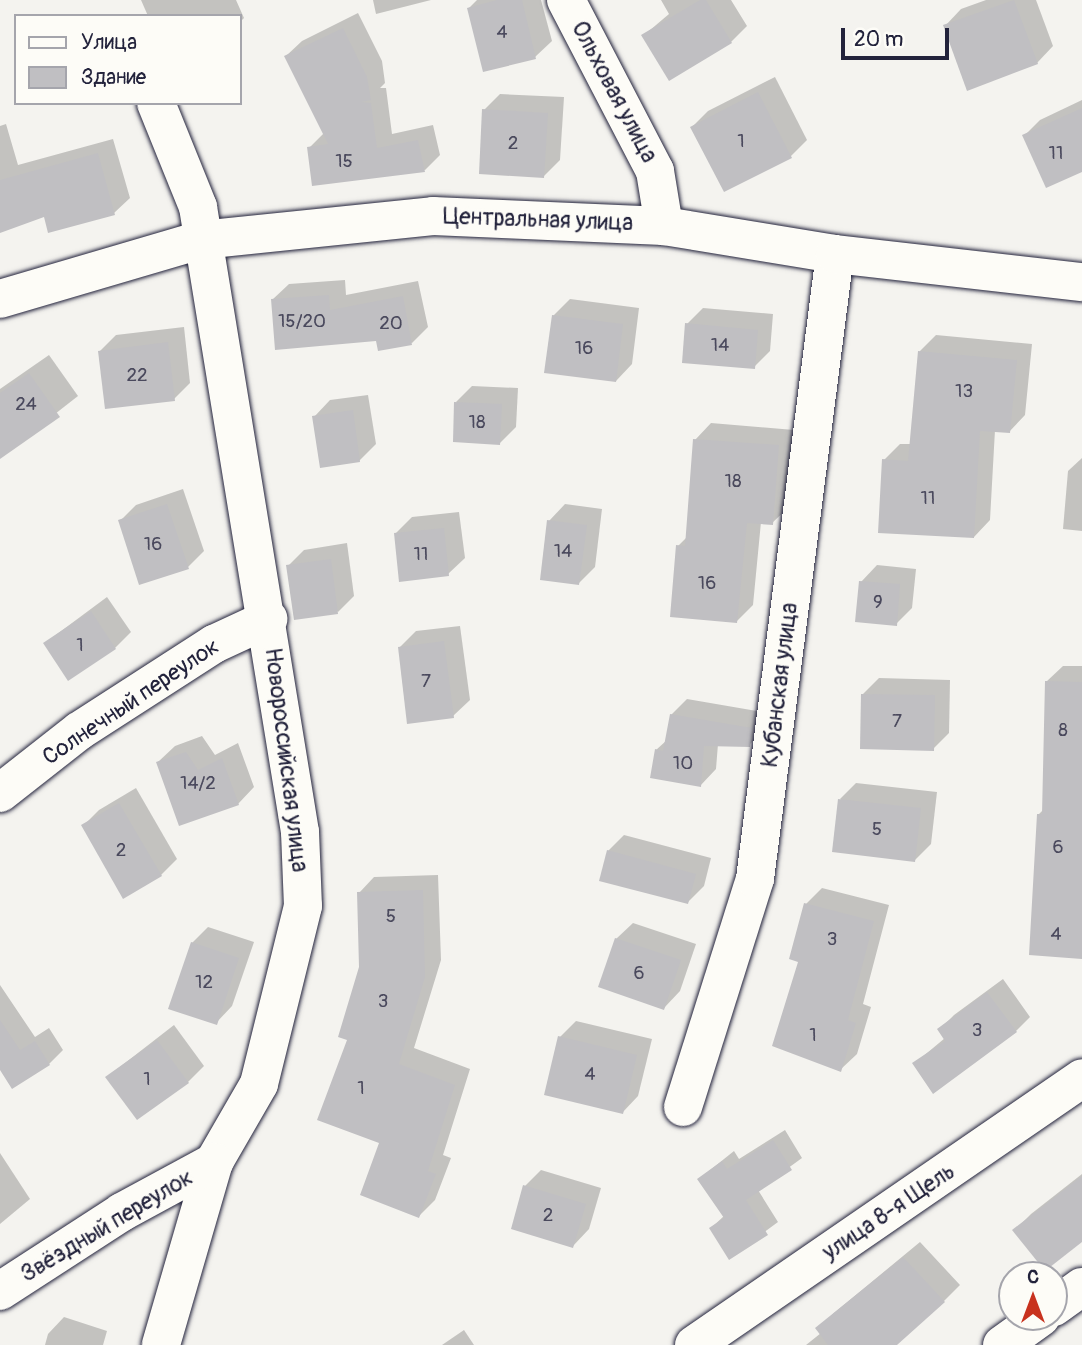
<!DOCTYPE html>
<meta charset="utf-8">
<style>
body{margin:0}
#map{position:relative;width:1082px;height:1345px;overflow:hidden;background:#f4f3ef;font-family:Pangolin,sans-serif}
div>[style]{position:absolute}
.shadow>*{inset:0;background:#0003}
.building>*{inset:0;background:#c0bfc2}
.roads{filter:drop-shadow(0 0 2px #22223b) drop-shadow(0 0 2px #22223b)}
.minor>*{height:38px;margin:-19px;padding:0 19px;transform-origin:19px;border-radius:19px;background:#fdfcf7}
.tertiary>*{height:38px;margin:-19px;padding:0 19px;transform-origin:19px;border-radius:19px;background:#fdfcf7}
span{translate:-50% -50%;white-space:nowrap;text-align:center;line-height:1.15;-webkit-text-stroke:6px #fdfcf7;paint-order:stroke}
.number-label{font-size:19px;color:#4a495d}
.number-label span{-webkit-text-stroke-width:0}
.street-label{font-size:23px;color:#22223b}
.legend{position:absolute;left:14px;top:14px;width:228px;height:91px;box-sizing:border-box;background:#fdfcf7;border:2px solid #a5a5ac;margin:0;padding:9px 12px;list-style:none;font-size:21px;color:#22223b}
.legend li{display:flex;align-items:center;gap:14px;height:35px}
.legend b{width:35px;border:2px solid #a5a5ac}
.north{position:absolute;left:998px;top:1261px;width:70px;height:70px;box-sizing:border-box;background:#fdfcf7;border:2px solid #a5a5ac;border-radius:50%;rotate:0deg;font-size:19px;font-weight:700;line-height:28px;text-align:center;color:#22223b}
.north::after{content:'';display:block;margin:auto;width:24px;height:32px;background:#c8321e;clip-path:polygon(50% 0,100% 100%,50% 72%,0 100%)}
.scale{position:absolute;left:841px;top:28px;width:108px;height:32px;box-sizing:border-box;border:4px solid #22223b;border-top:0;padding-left:9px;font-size:21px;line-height:24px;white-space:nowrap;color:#22223b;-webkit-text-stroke:5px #fdfcf7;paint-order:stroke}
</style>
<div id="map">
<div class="shadow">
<i style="clip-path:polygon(141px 0,236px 0,244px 18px,240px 22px,240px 16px,148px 16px)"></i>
<i style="clip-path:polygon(373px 0,431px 0,376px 14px)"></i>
<i style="clip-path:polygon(477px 0,541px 0,552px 41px,535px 57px,469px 8px)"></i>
<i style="clip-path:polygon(661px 0,731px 0,747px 26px,731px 42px,643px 36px,669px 14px)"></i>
<i style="clip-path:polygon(986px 0,1036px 0,1053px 46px,1037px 63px,945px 26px,961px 9px)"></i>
<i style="clip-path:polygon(358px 13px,382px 61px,385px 83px,380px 88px,386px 88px,392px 134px,433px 125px,440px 155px,425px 170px,309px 148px,324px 133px,286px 56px,302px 41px)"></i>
<i style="clip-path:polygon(775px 77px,807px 140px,791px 156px,725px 190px,692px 127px,708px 111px)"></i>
<i style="clip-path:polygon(500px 94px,564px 97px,560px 160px,544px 176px,484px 110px)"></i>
<i style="clip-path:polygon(1082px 100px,1082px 170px,1024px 136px,1040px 120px)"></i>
<i style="clip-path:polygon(6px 124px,18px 165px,113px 139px,130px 198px,114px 213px,45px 215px,0 232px,0 126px)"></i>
<i style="clip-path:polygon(345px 280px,346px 295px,418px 281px,428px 327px,412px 343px,272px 300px,289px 284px)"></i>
<i style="clip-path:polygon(570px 299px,639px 308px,632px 364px,616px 381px,553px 316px)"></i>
<i style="clip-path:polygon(703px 308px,773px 314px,770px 351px,754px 367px,687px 324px)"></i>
<i style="clip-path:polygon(184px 327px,190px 383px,174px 399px,100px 351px,116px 335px)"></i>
<i style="clip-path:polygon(936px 335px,1032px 344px,1025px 415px,1009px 432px,995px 430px,990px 520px,974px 537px,884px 460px,900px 444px,911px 444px,920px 351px)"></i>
<i style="clip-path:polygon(49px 355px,78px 396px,0 457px,0 389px)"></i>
<i style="clip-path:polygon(472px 386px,518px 388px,516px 427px,500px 443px,456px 402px)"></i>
<i style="clip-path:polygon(368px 395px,376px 444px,359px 461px,314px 417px,330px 400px)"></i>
<i style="clip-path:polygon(711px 423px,794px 430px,789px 507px,772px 523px,761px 522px,753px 605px,736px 622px,678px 546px,688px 536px,695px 440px)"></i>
<i style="clip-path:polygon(1082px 458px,1082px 531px,1063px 529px,1068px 471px)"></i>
<i style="clip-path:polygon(183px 489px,204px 551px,188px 567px,120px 521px,136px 505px)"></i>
<i style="clip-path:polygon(565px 504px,602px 509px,595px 567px,579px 583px,549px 521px)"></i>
<i style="clip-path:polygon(459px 512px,465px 558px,448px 574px,395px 534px,412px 517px)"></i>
<i style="clip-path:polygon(347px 543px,354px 596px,338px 612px,288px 566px,304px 550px)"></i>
<i style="clip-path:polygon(877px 565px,916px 569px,912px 608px,896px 624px,861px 582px)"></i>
<i style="clip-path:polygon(107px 597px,131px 632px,115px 648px,45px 643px)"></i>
<i style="clip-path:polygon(460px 626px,470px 700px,453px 716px,400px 647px,416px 631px)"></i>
<i style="clip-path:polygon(1063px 666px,1082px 666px,1082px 958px,1039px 814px,1044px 809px,1046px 682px)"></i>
<i style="clip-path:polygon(879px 678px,950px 680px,949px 733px,933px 749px,863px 694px)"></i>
<i style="clip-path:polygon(687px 699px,768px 713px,765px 729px,749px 745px,718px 744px,716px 769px,700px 786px,656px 750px,667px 740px,671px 715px)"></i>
<i style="clip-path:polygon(202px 736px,215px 755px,238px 743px,254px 787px,238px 804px,158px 762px,175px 746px)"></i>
<i style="clip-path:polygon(856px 783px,937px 792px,931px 844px,915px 860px,840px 799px)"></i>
<i style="clip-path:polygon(136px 788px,177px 859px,161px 875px,83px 826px,99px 810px)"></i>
<i style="clip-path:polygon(624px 835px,711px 858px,704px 886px,688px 902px,608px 851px)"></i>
<i style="clip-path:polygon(438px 875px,441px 960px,414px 1048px,470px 1069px,443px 1155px,451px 1158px,435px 1200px,419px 1216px,382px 1142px,349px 1039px,361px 967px,359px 893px,374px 877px)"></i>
<i style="clip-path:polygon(822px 888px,889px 905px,863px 1004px,871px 1007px,857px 1054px,840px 1070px,800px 960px,806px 904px)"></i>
<i style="clip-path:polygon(633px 923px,696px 944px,680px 991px,664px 1008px,616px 939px)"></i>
<i style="clip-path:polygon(208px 927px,254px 942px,232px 1006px,216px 1023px,192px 943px)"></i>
<i style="clip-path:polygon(1003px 979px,1030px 1017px,1016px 1031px,915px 1063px,945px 1038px,939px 1030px,954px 1015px)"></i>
<i style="clip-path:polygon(0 985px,35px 1037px,49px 1028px,63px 1050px,49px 1064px,0 1067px)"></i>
<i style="clip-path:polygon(576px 1021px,652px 1039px,638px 1096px,622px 1113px,560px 1037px)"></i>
<i style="clip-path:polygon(174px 1025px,204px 1066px,188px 1082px,107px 1077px)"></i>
<i style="clip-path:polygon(785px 1130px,802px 1158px,758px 1190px,778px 1222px,730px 1257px,711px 1228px,724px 1216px,699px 1179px,734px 1151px,739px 1159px)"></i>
<i style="clip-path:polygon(0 1153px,30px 1199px,0 1224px)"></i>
<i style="clip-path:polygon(541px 1170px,601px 1188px,589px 1229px,573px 1246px,525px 1186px)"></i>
<i style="clip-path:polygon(1082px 1174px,1082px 1240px,1015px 1230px,1031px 1214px)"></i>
<i style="clip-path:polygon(920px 1242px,960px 1285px,944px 1301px,891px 1345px,806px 1345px,821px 1333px,818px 1329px,834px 1313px)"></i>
<i style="clip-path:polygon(64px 1317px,107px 1331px,103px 1345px,45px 1345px,48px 1334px)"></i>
<i style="clip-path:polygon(464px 1330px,474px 1345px,442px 1345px)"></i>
</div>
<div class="building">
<i style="clip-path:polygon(497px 0,522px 0,536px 59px,483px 72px,467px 8px)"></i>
<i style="clip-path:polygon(700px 0,706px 0,732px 43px,669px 81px,641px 35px)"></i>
<i style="clip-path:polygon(1014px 0,1038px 64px,967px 91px,943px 25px)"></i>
<i style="clip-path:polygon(343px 28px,367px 77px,371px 100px,361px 102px,371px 103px,377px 148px,418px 140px,425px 172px,312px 186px,307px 147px,328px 144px,284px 56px)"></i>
<i style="clip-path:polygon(758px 92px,792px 158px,724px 192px,690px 127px)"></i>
<i style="clip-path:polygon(1082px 108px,1082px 172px,1046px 188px,1022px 135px)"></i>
<i style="clip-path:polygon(482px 109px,548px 113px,544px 178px,479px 174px)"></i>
<i style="clip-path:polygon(98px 153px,115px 215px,48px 233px,44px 217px,0 233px,0 180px)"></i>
<i style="clip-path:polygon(329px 295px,330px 310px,403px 296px,412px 345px,378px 351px,376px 341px,275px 350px,271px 299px)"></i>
<i style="clip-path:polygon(552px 315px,623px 324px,616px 382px,544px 373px)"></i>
<i style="clip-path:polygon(685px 323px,758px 330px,755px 369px,682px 363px)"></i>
<i style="clip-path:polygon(168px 342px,175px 401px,105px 409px,98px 351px)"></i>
<i style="clip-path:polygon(918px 351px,1017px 360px,1010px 433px,980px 431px,974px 538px,878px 533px,882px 459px,908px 461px)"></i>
<i style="clip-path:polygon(29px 373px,60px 417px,0 459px,0 393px)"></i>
<i style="clip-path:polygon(454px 402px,502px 404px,500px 445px,453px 442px)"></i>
<i style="clip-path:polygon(353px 410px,360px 462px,320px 468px,312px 416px)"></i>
<i style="clip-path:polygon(693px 439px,779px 445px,773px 525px,747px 523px,737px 623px,670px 617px,676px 545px,685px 546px)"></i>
<i style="clip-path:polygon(167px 504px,189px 569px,139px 585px,118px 520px)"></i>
<i style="clip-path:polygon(547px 520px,587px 525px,579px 585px,540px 580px)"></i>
<i style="clip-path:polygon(444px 528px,449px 576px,399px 582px,394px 533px)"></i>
<i style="clip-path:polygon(331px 559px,338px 614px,294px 620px,286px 565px)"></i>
<i style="clip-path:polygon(859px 581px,900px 584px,897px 626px,855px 622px)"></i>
<i style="clip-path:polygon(91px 611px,116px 649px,68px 681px,43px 643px)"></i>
<i style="clip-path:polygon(444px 641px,454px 718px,407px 724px,398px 647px)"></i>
<i style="clip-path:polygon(1045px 681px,1082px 682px,1082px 959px,1029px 955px,1037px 814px,1042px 814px)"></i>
<i style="clip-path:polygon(861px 694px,935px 695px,934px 751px,860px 749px)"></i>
<i style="clip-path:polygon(670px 714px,752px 728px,750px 747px,704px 746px,701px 787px,650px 778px,655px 749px,663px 751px)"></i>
<i style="clip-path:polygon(186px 752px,198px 770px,222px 758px,239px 805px,179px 826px,156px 762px)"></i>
<i style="clip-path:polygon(838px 799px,921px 808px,915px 862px,832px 852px)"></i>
<i style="clip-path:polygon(119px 803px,162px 876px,123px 899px,81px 825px)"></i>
<i style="clip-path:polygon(607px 850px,696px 874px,688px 904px,599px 881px)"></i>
<i style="clip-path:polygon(423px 890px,425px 977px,399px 1064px,455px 1085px,428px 1171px,436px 1174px,419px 1218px,360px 1195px,379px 1143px,317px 1120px,347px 1040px,338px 1037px,359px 967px,357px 892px)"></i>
<i style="clip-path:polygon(804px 903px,874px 921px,848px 1020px,856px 1023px,841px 1072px,772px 1046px,798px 962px,789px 959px)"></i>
<i style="clip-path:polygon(615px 938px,681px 960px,664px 1010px,598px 987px)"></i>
<i style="clip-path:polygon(191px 942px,239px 958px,217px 1025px,168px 1009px)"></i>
<i style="clip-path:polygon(987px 992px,1017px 1032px,933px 1094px,912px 1063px,945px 1041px,937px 1029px)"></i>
<i style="clip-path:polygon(0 1020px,20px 1050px,35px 1041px,50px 1065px,12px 1089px,0 1070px)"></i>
<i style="clip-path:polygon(558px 1036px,637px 1055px,623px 1114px,544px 1095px)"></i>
<i style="clip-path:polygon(157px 1040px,189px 1083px,137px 1120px,105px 1077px)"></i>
<i style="clip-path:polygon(773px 1140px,792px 1170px,746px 1200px,768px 1235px,729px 1260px,709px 1228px,724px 1218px,697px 1179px,722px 1161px,727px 1169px)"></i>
<i style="clip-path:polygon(1082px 1176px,1082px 1242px,1045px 1271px,1012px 1230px)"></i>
<i style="clip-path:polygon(523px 1185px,586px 1204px,573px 1248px,511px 1229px)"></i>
<i style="clip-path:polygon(903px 1257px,945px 1302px,897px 1345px,828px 1345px,815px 1328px)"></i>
</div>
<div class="roads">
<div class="minor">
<i style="left:566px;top:0;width:193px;rotate:62.5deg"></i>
<i style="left:655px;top:171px;width:56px;rotate:80.7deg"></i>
<i style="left:156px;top:103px;width:112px;rotate:68deg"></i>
<i style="left:198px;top:207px;width:633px;rotate:80.73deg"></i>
<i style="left:300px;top:832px;width:74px;rotate:87.7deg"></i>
<i style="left:303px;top:906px;width:183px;rotate:103.9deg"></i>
<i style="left:259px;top:1084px;width:90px;rotate:120deg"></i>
<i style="left:214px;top:1162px;width:191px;rotate:106.2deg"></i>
<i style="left:0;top:793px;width:100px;rotate:-38.1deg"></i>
<i style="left:79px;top:731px;width:161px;rotate:-32.8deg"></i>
<i style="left:214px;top:644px;width:60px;rotate:-24.8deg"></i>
<i style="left:683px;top:1107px;width:239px;rotate:-72.5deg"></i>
<i style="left:755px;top:879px;width:630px;rotate:-82.71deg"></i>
<i style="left:0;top:1291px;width:145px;rotate:-32.9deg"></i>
<i style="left:122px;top:1212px;width:105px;rotate:-28.5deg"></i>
<i style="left:1054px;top:1307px;width:34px;rotate:-36deg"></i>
<i style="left:694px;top:1345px;width:471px;rotate:-34.5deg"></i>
<i style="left:1002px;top:1345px;width:48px;rotate:-35.7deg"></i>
</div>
<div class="tertiary">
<i style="left:0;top:299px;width:209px;rotate:-16.4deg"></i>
<i style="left:201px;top:240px;width:233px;rotate:-5.9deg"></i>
<i style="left:433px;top:216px;width:231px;rotate:2.5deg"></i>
<i style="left:664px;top:226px;width:173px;rotate:9.3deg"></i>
<i style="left:835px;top:254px;width:249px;rotate:6.5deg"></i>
</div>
</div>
<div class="number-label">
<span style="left:502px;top:33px">4</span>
<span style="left:741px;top:142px">1</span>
<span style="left:513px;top:144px">2</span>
<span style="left:1056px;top:154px">11</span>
<span style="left:344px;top:162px">15</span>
<span style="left:302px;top:322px">15/20</span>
<span style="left:391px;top:324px">20</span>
<span style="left:720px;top:346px">14</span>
<span style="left:584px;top:349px">16</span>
<span style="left:137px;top:376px">22</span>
<span style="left:964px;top:392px">13</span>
<span style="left:26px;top:405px">24</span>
<span style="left:477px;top:423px">18</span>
<span style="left:733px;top:482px">18</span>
<span style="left:928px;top:499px">11</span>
<span style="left:153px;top:545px">16</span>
<span style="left:563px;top:552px">14</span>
<span style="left:421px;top:555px">11</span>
<span style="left:707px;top:584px">16</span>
<span style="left:878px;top:603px">9</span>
<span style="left:80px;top:646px">1</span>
<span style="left:426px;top:682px">7</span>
<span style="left:897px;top:722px">7</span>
<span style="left:1063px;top:731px">8</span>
<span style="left:683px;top:764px">10</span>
<span style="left:198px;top:784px">14/2</span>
<span style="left:877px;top:830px">5</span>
<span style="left:1058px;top:848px">6</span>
<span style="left:121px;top:851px">2</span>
<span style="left:391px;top:917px">5</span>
<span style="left:1056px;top:935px">4</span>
<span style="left:832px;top:940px">3</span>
<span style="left:639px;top:974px">6</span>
<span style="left:204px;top:983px">12</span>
<span style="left:383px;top:1002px">3</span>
<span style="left:977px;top:1031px">3</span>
<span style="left:813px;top:1036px">1</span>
<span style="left:590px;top:1075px">4</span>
<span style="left:147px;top:1080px">1</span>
<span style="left:361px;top:1089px">1</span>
<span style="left:548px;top:1216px">2</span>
</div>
<div class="street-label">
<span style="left:614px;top:92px;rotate:62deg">Ольховая улица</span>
<span style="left:538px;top:220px;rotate:2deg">Центральная улица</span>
<span style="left:780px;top:685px;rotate:-83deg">Кубанская улица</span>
<span style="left:131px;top:702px;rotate:-34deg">Солнечный переулок</span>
<span style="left:286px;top:760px;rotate:83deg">Новороссийская улица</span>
<span style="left:889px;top:1212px;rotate:-34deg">улица 8-я Щель</span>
<span style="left:107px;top:1226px;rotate:-31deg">Звёздный переулок</span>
</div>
<ul class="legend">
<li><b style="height:9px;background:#fdfcf7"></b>Улица</li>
<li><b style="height:19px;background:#c0bfc2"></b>Здание</li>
</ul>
<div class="north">С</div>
<div class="scale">20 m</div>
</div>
